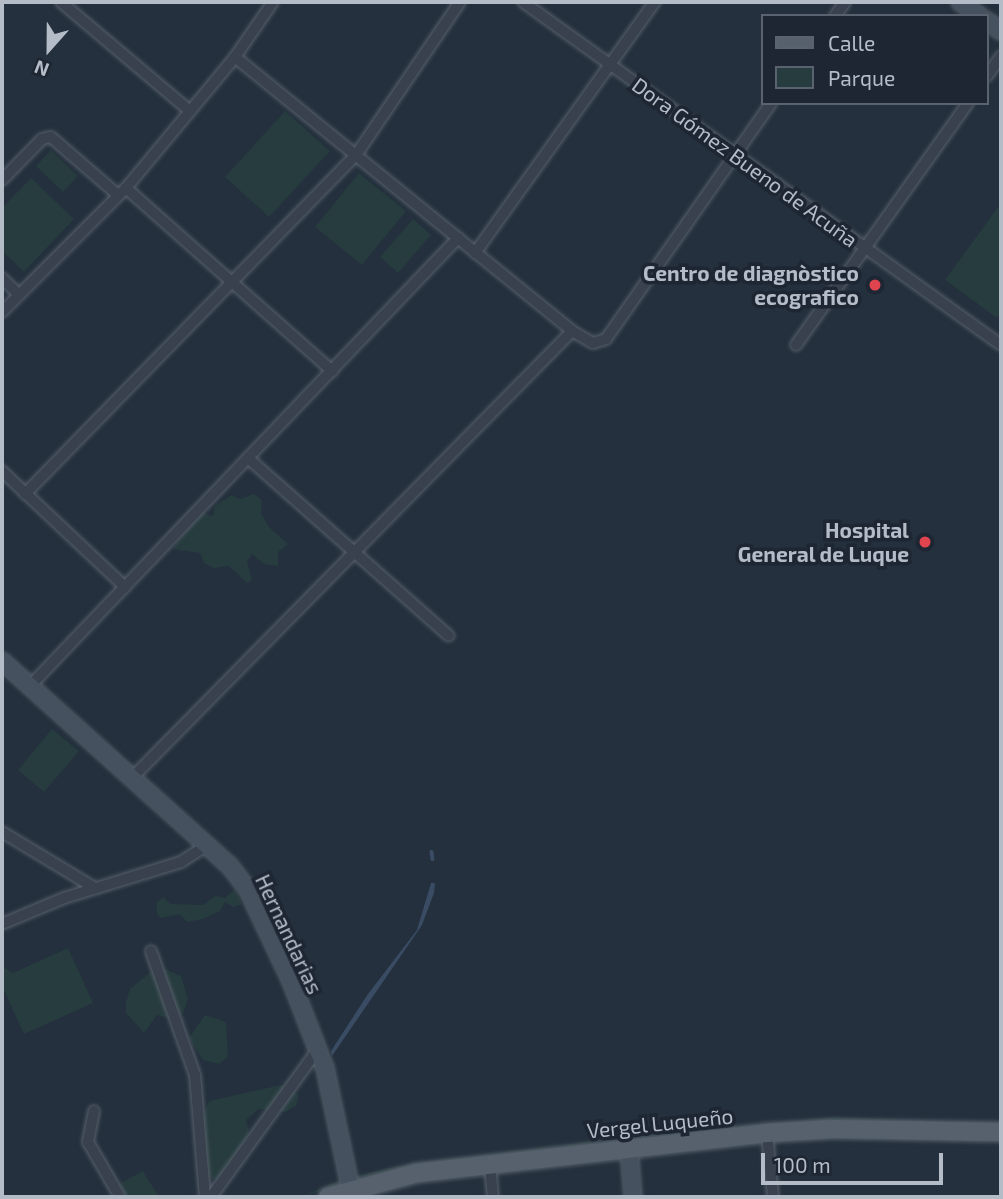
<!DOCTYPE html>
<meta charset="utf-8">
<style>
body{margin:0}
#map{position:relative;width:1003px;height:1199px;overflow:hidden;background:#24303d;font-family:"Exo 2",sans-serif}
div>[style]{position:absolute}
.green>*{inset:0;background:#263c3e}
.water>*{inset:0;background:#394c64}
.stream>*{height:3.5px;margin:-1.75px;padding:0 1.75px;transform-origin:1.75px;border-radius:1.75px;background:#394c64}
.roads{filter:drop-shadow(0 0 2px #565f6b) drop-shadow(0 0 2px #565f6b)}
.street>*{height:10px;margin:-5px;padding:0 5px;transform-origin:5px;border-radius:5px;background:#38414d}
.secondary>*{height:16px;margin:-8px;padding:0 8px;transform-origin:8px;border-radius:8px;background:#465160}
.primary>*{height:18px;margin:-9px;padding:0 9px;transform-origin:9px;border-radius:9px;background:#56616d}
.dots>*{width:19px;height:19px;translate:-50% -50%;box-sizing:border-box;border:4px solid #1d2632;border-radius:50%}
span{translate:-50% -50%;white-space:nowrap;text-align:center;line-height:1.15;-webkit-text-stroke:7px #1d2632;paint-order:stroke}
.street-label{font-size:21px;color:#b4bcc8}
.poi-label{font-size:21px;color:#b4bcc8;font-weight:700}
.right{translate:-100% -50%;text-align:right}
.frame{position:absolute;inset:0;border:4px solid #b4bcc8;pointer-events:none}
.legend{position:absolute;left:761px;top:14px;width:228px;height:91px;box-sizing:border-box;background:#1d2632;border:2px solid #59626e;margin:0;padding:9px 12px;list-style:none;font-size:21px;color:#b4bcc8}
.legend li{display:flex;align-items:center;gap:14px;height:35px}
.legend b{width:35px;border:2px solid #59626e}
.north{position:absolute;left:14px;top:14px;width:70px;height:70px;-webkit-text-stroke:5px #1d2632;paint-order:stroke;rotate:201deg;font-size:19px;font-weight:700;line-height:28px;text-align:center;color:#b4bcc8}
.north::after{content:'';display:block;margin:auto;width:24px;height:32px;background:#b4bcc8;clip-path:polygon(50% 0,100% 100%,50% 72%,0 100%)}
.scale{position:absolute;left:761px;top:1153px;width:182px;height:32px;box-sizing:border-box;border:4px solid #b4bcc8;border-top:0;padding-left:9px;font-size:21px;line-height:24px;white-space:nowrap;color:#b4bcc8;-webkit-text-stroke:5px #1d2632;paint-order:stroke}
</style>
<div id="map">
<div class="green">
<i style="clip-path:polygon(285px 111px,330px 151px,269px 217px,225px 177px)"></i>
<i style="clip-path:polygon(51px 150px,78px 176px,63px 192px,36px 166px)"></i>
<i style="clip-path:polygon(359px 173px,406px 211px,362px 265px,315px 227px)"></i>
<i style="clip-path:polygon(31px 178px,74px 219px,24px 272px,2px 251px,2px 208px)"></i>
<i style="clip-path:polygon(1001px 203px,1001px 312px,997px 318px,945px 280px)"></i>
<i style="clip-path:polygon(413px 219px,431px 235px,398px 273px,380px 257px)"></i>
<i style="clip-path:polygon(254px 494px,262px 500px,261px 514px,269px 527px,288px 544px,278px 552px,278px 566px,264px 564px,252px 554px,247px 562px,252px 580px,247px 583px,229px 566px,214px 568px,204px 563px,200px 553px,172px 549px,201px 512px,213px 516px,215px 506px,231px 495px,240px 499px)"></i>
<i style="clip-path:polygon(52px 729px,79px 751px,44px 792px,18px 770px)"></i>
<i style="clip-path:polygon(235px 889px,242px 904px,233px 907px,225px 902px,220px 911px,203px 919px,187px 922px,180px 914px,160px 918px,157px 914px,156px 903px,163px 897px,171px 904px,203px 905px,215px 896px,225px 898px)"></i>
<i style="clip-path:polygon(68px 948px,93px 1003px,24px 1034px,2px 986px,2px 966px,13px 973px)"></i>
<i style="clip-path:polygon(158px 966px,181px 976px,188px 999px,183px 1013px,175px 1020px,157px 1015px,144px 1033px,126px 1013px,126px 1002px,130px 989px)"></i>
<i style="clip-path:polygon(205px 1015px,226px 1022px,228px 1057px,219px 1064px,203px 1060px,189px 1038px)"></i>
<i style="clip-path:polygon(281px 1085px,299px 1095px,296px 1106px,285px 1112px,259px 1109px,246px 1120px,249px 1130px,240px 1157px,219px 1180px,198px 1175px,197px 1132px,209px 1101px)"></i>
<i style="clip-path:polygon(834px 1117px,1001px 1124px,834px 1120px,641px 1138px,414px 1165px,300px 1197px,346px 1178px,413px 1163px,620px 1138px)"></i>
<i style="clip-path:polygon(143px 1171px,159px 1197px,127px 1197px,119px 1184px)"></i>
</div>
<div class="water">
<i style="clip-path:polygon(431px 883px,435px 883px,434px 893px,422px 925px,332px 1056px,331px 1051px,368px 994px,417px 930px)"></i>
</div>
<div class="stream">
<i style="left:432px;top:852px;width:7px;rotate:82deg"></i>
</div>
<div class="roads">
<div class="street">
<i style="left:61px;top:2px;width:169px;rotate:40.2deg"></i>
<i style="left:523px;top:2px;width:588px;rotate:35.66deg"></i>
<i style="left:835px;top:16px;width:17px;rotate:-54deg"></i>
<i style="left:235px;top:57px;width:434px;rotate:39.1deg"></i>
<i style="left:572px;top:331px;width:24px;rotate:30deg"></i>
<i style="left:593px;top:343px;width:14px;rotate:-17deg"></i>
<i style="left:606px;top:339px;width:288px;rotate:-55deg"></i>
<i style="left:987px;top:76px;width:24px;rotate:-55deg"></i>
<i style="left:2px;top:180px;width:57px;rotate:-45.7deg"></i>
<i style="left:42px;top:139px;width:9px;rotate:-13deg"></i>
<i style="left:51px;top:137px;width:89px;rotate:40.9deg"></i>
<i style="left:126px;top:188px;width:276px;rotate:41.6deg"></i>
<i style="left:475px;top:253px;width:309px;rotate:-54.4deg"></i>
<i style="left:2px;top:278px;width:23px;rotate:45deg"></i>
<i style="left:2px;top:312px;width:175px;rotate:-45deg"></i>
<i style="left:126px;top:188px;width:170px;rotate:-50.2deg"></i>
<i style="left:235px;top:57px;width:67px;rotate:-55.4deg"></i>
<i style="left:796px;top:345px;width:297px;rotate:-54.6deg"></i>
<i style="left:248px;top:458px;width:268px;rotate:41.5deg"></i>
<i style="left:2px;top:471px;width:169px;rotate:43.3deg"></i>
<i style="left:25px;top:494px;width:474px;rotate:-45.7deg"></i>
<i style="left:356px;top:155px;width:185px;rotate:-55.8deg"></i>
<i style="left:30px;top:686px;width:620px;rotate:-46.31deg"></i>
<i style="left:133px;top:777px;width:626px;rotate:-45.45deg"></i>
<i style="left:2px;top:832px;width:109px;rotate:31.1deg"></i>
<i style="left:2px;top:924px;width:67px;rotate:-22.8deg"></i>
<i style="left:64px;top:898px;width:122px;rotate:-17.1deg"></i>
<i style="left:181px;top:862px;width:31px;rotate:-33deg"></i>
<i style="left:151px;top:951px;width:132px;rotate:70.5deg"></i>
<i style="left:195px;top:1075px;width:122px;rotate:85.3deg"></i>
<i style="left:94px;top:1111px;width:32px;rotate:101deg"></i>
<i style="left:88px;top:1142px;width:64px;rotate:59.8deg"></i>
<i style="left:767px;top:1133px;width:64px;rotate:84.6deg"></i>
<i style="left:490px;top:1164px;width:33px;rotate:85deg"></i>
<i style="left:211px;top:1197px;width:183px;rotate:-54.1deg"></i>
</div>
<div class="secondary">
<i style="left:960px;top:2px;width:24px;rotate:35deg"></i>
<i style="left:987px;top:21px;width:17px;rotate:36deg"></i>
<i style="left:2px;top:661px;width:307px;rotate:42deg"></i>
<i style="left:230px;top:866px;width:30px;rotate:53deg"></i>
<i style="left:248px;top:890px;width:101px;rotate:64.7deg"></i>
<i style="left:291px;top:981px;width:93px;rotate:68.7deg"></i>
<i style="left:325px;top:1068px;width:125px;rotate:78deg"></i>
<i style="left:629px;top:1149px;width:48px;rotate:85.2deg"></i>
</div>
<div class="primary">
<i style="left:328px;top:1197px;width:92px;rotate:-15.1deg"></i>
<i style="left:417px;top:1173px;width:352px;rotate:-6.5deg"></i>
<i style="left:767px;top:1133px;width:66px;rotate:-3.5deg"></i>
<i style="left:833px;top:1129px;width:168px;rotate:1deg"></i>
</div>
</div>
<div class="dots">
<i style="left:875px;top:285px;background:#e0444e"></i>
<i style="left:925px;top:542px;background:#e0444e"></i>
</div>
<div class="street-label">
<span style="left:745px;top:162px;rotate:36deg">Dora Gómez Bueno de Acuña</span>
<span style="left:289px;top:934px;rotate:65deg">Hernandarias</span>
<span style="left:660px;top:1123px;rotate:-6deg">Vergel Luqueño</span>
</div>
<div class="poi-label">
<span class="right" style="left:859px;top:285px">Centro de diagnòstico<br>ecografico</span>
<span class="right" style="left:909px;top:542px">Hospital<br>General de Luque</span>
</div>
<div class="frame"></div>
<ul class="legend">
<li><b style="height:9px;background:#56616d"></b>Calle</li>
<li><b style="height:19px;background:#263c3e"></b>Parque</li>
</ul>
<div class="north">N</div>
<div class="scale">100 m</div>
</div>
